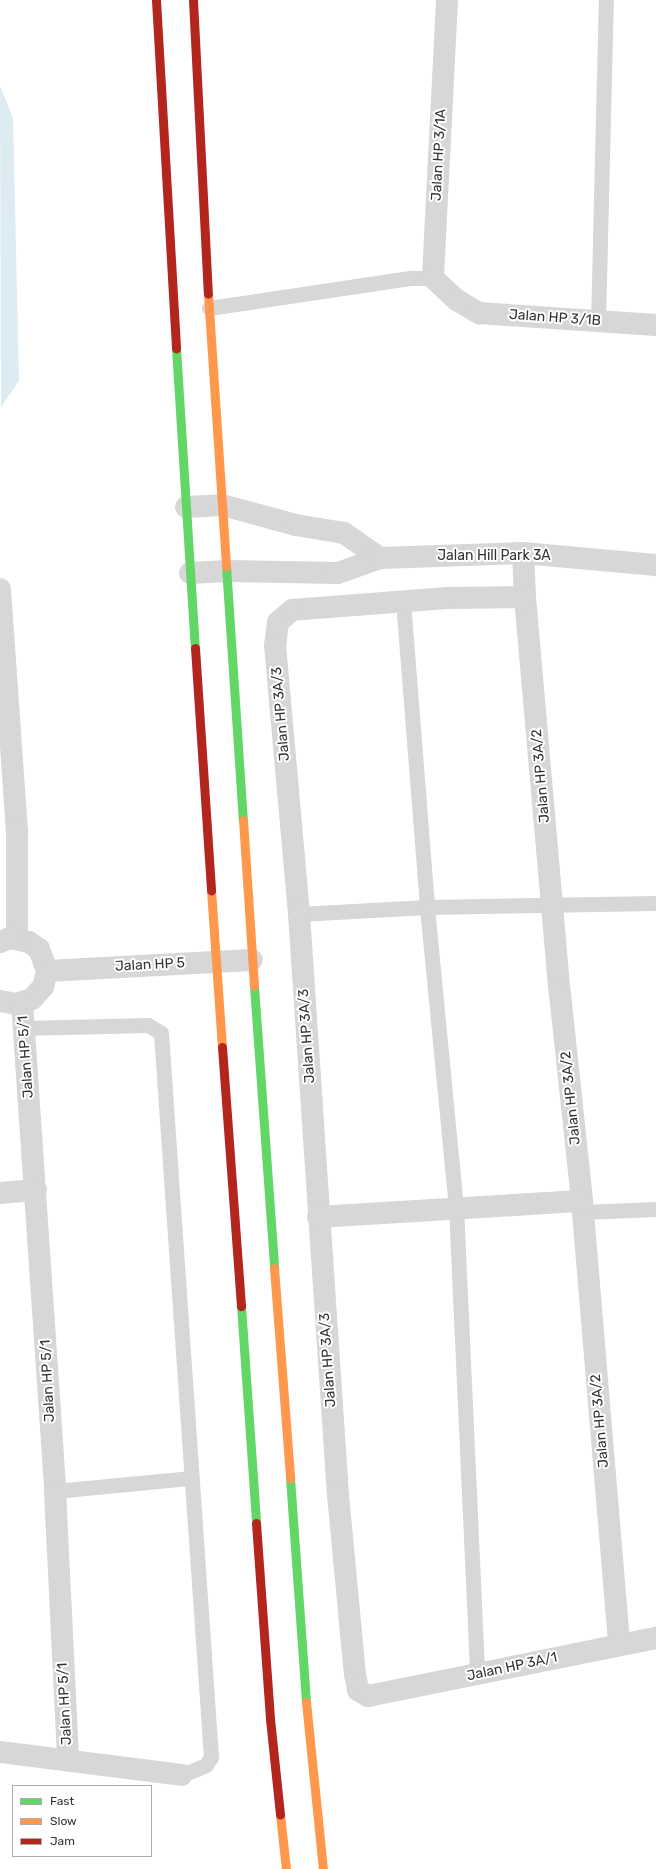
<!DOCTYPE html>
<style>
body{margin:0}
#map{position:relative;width:656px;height:1869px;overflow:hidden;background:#fff;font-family:Rubik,sans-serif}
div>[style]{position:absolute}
.water>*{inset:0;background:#ddebf3}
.lane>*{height:15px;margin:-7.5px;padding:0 7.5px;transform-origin:7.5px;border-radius:7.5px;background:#d7d7d7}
.street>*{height:22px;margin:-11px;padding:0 11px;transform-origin:11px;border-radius:11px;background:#d7d7d7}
.fast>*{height:9px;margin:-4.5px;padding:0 4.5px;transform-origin:4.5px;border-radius:4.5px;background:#63d668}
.slow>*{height:9px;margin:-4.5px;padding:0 4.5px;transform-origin:4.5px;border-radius:4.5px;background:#ff974d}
.jam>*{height:9px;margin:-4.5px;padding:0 4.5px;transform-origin:4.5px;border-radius:4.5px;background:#b3261e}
span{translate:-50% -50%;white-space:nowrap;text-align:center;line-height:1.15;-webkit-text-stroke:4px #fff;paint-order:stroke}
.street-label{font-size:14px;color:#333}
.legend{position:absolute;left:12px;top:1785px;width:140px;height:72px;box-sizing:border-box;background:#fff;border:1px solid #adadad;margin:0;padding:5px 7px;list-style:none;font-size:12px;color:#333}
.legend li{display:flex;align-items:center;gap:8px;height:20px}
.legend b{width:20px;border:1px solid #adadad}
</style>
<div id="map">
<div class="water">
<i style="clip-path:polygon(0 86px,13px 118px,19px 381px,1px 407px)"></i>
</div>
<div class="lane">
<i style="left:209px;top:308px;width:203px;rotate:-8.5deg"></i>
<i style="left:410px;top:278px;width:23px"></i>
<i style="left:598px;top:322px;width:322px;rotate:-88.6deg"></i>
<i style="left:403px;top:601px;width:307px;rotate:85.5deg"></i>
<i style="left:427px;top:907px;width:301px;rotate:84.5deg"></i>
<i style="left:456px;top:1207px;width:468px;rotate:87.4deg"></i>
<i style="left:299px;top:914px;width:128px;rotate:-3.1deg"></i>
<i style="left:427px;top:907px;width:229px;rotate:-1deg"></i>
<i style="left:23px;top:1028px;width:125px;rotate:-1.4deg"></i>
<i style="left:148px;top:1025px;width:15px;rotate:32deg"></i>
<i style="left:161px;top:1033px;width:726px;rotate:86.05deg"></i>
<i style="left:211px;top:1757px;width:9px;rotate:122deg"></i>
<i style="left:206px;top:1765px;width:26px;rotate:157deg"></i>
<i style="left:583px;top:1212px;width:73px;rotate:-2.4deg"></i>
<i style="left:55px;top:1491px;width:137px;rotate:-5.5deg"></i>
</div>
<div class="street">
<i style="left:447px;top:0;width:278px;rotate:92.9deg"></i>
<i style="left:433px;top:278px;width:33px;rotate:43deg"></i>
<i style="left:457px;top:300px;width:26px;rotate:31deg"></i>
<i style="left:479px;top:313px;width:177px;rotate:3.9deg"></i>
<i style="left:186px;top:507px;width:36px;rotate:-3deg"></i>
<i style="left:222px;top:505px;width:77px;rotate:15.1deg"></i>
<i style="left:296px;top:525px;width:49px;rotate:9.5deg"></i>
<i style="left:344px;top:533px;width:44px;rotate:34.8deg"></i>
<i style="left:523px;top:553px;width:44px;rotate:87.4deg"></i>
<i style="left:525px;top:597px;width:399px;rotate:85deg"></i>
<i style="left:560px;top:994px;width:208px;rotate:83.9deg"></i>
<i style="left:582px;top:1201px;width:445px;rotate:85.2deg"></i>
<i style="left:190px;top:573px;width:37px;rotate:-3deg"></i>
<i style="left:227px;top:571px;width:111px;rotate:1deg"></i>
<i style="left:338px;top:573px;width:45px;rotate:-19.7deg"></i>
<i style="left:380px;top:558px;width:143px;rotate:-2deg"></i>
<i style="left:523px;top:553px;width:134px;rotate:5.2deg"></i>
<i style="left:0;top:589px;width:245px;rotate:86deg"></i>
<i style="left:17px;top:833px;width:106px;rotate:90deg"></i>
<i style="left:525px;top:597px;width:78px;rotate:179.3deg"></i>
<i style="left:447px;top:598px;width:155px;rotate:175.6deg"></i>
<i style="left:292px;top:610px;width:18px;rotate:139deg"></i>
<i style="left:278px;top:622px;width:23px;rotate:97deg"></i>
<i style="left:275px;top:645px;width:270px;rotate:84.9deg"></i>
<i style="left:299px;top:914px;width:582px;rotate:86.16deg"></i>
<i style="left:338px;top:1495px;width:180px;rotate:84.6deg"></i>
<i style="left:355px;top:1674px;width:16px;rotate:79deg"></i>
<i style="left:358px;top:1690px;width:12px;rotate:31deg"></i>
<i style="left:368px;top:1696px;width:294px;rotate:-11.4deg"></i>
<i style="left:0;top:942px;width:11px;rotate:-22deg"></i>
<i style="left:10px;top:938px;width:19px;rotate:12deg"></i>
<i style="left:29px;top:942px;width:12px;rotate:35deg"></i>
<i style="left:39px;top:949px;width:23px;rotate:70deg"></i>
<i style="left:47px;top:971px;width:16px;rotate:104deg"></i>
<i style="left:43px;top:987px;width:16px;rotate:133deg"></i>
<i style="left:32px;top:999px;width:17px;rotate:163deg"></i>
<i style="left:16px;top:1004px;width:16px;rotate:-169deg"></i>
<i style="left:47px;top:971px;width:205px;rotate:-3.1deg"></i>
<i style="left:22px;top:1002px;width:490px;rotate:86.1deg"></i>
<i style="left:55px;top:1491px;width:269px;rotate:87.2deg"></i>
<i style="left:0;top:1193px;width:36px;rotate:-5deg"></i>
<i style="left:318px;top:1217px;width:264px;rotate:-3.5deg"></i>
<i style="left:0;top:1752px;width:183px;rotate:7.2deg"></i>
</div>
<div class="fast">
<i style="left:176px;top:348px;width:301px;rotate:86.4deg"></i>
<i style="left:226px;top:566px;width:255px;rotate:86.2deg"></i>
<i style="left:254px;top:986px;width:283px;rotate:85.9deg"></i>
<i style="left:241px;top:1306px;width:218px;rotate:86deg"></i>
<i style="left:290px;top:1478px;width:225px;rotate:85.9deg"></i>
</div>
<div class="slow">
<i style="left:208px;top:294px;width:273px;rotate:86.2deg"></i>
<i style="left:243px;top:820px;width:166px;rotate:86.2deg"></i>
<i style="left:211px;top:890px;width:157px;rotate:86deg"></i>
<i style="left:274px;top:1268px;width:211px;rotate:85.6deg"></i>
<i style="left:306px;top:1702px;width:168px;rotate:84.2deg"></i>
<i style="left:280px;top:1814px;width:55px;rotate:83.8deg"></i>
</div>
<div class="jam">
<i style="left:156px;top:0;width:349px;rotate:86.7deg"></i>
<i style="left:193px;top:0;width:294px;rotate:87.1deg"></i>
<i style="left:195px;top:648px;width:243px;rotate:86.2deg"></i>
<i style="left:222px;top:1047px;width:260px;rotate:85.8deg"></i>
<i style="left:256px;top:1523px;width:196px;rotate:85.9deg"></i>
<i style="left:270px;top:1719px;width:96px;rotate:84deg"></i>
</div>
<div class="street-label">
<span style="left:439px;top:155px;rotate:-87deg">Jalan HP 3/1A</span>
<span style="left:555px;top:318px;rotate:4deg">Jalan HP 3/1B</span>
<span style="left:494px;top:556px">Jalan Hill Park 3A</span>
<span style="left:281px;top:714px;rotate:-95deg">Jalan HP 3A/3</span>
<span style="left:541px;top:776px;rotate:-95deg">Jalan HP 3A/2</span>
<span style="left:150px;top:965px;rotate:-3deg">Jalan HP 5</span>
<span style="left:307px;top:1036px;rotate:-94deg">Jalan HP 3A/3</span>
<span style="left:26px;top:1057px;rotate:-94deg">Jalan HP 5/1</span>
<span style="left:571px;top:1098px;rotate:-96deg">Jalan HP 3A/2</span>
<span style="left:328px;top:1360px;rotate:-94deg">Jalan HP 3A/3</span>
<span style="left:48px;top:1381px;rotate:-93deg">Jalan HP 5/1</span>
<span style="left:600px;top:1421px;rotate:-95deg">Jalan HP 3A/2</span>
<span style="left:512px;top:1667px;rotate:-12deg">Jalan HP 3A/1</span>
<span style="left:65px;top:1704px;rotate:-93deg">Jalan HP 5/1</span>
</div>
<ul class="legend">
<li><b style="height:5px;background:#63d668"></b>Fast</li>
<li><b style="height:5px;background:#ff974d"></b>Slow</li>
<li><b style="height:5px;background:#b3261e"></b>Jam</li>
</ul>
</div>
